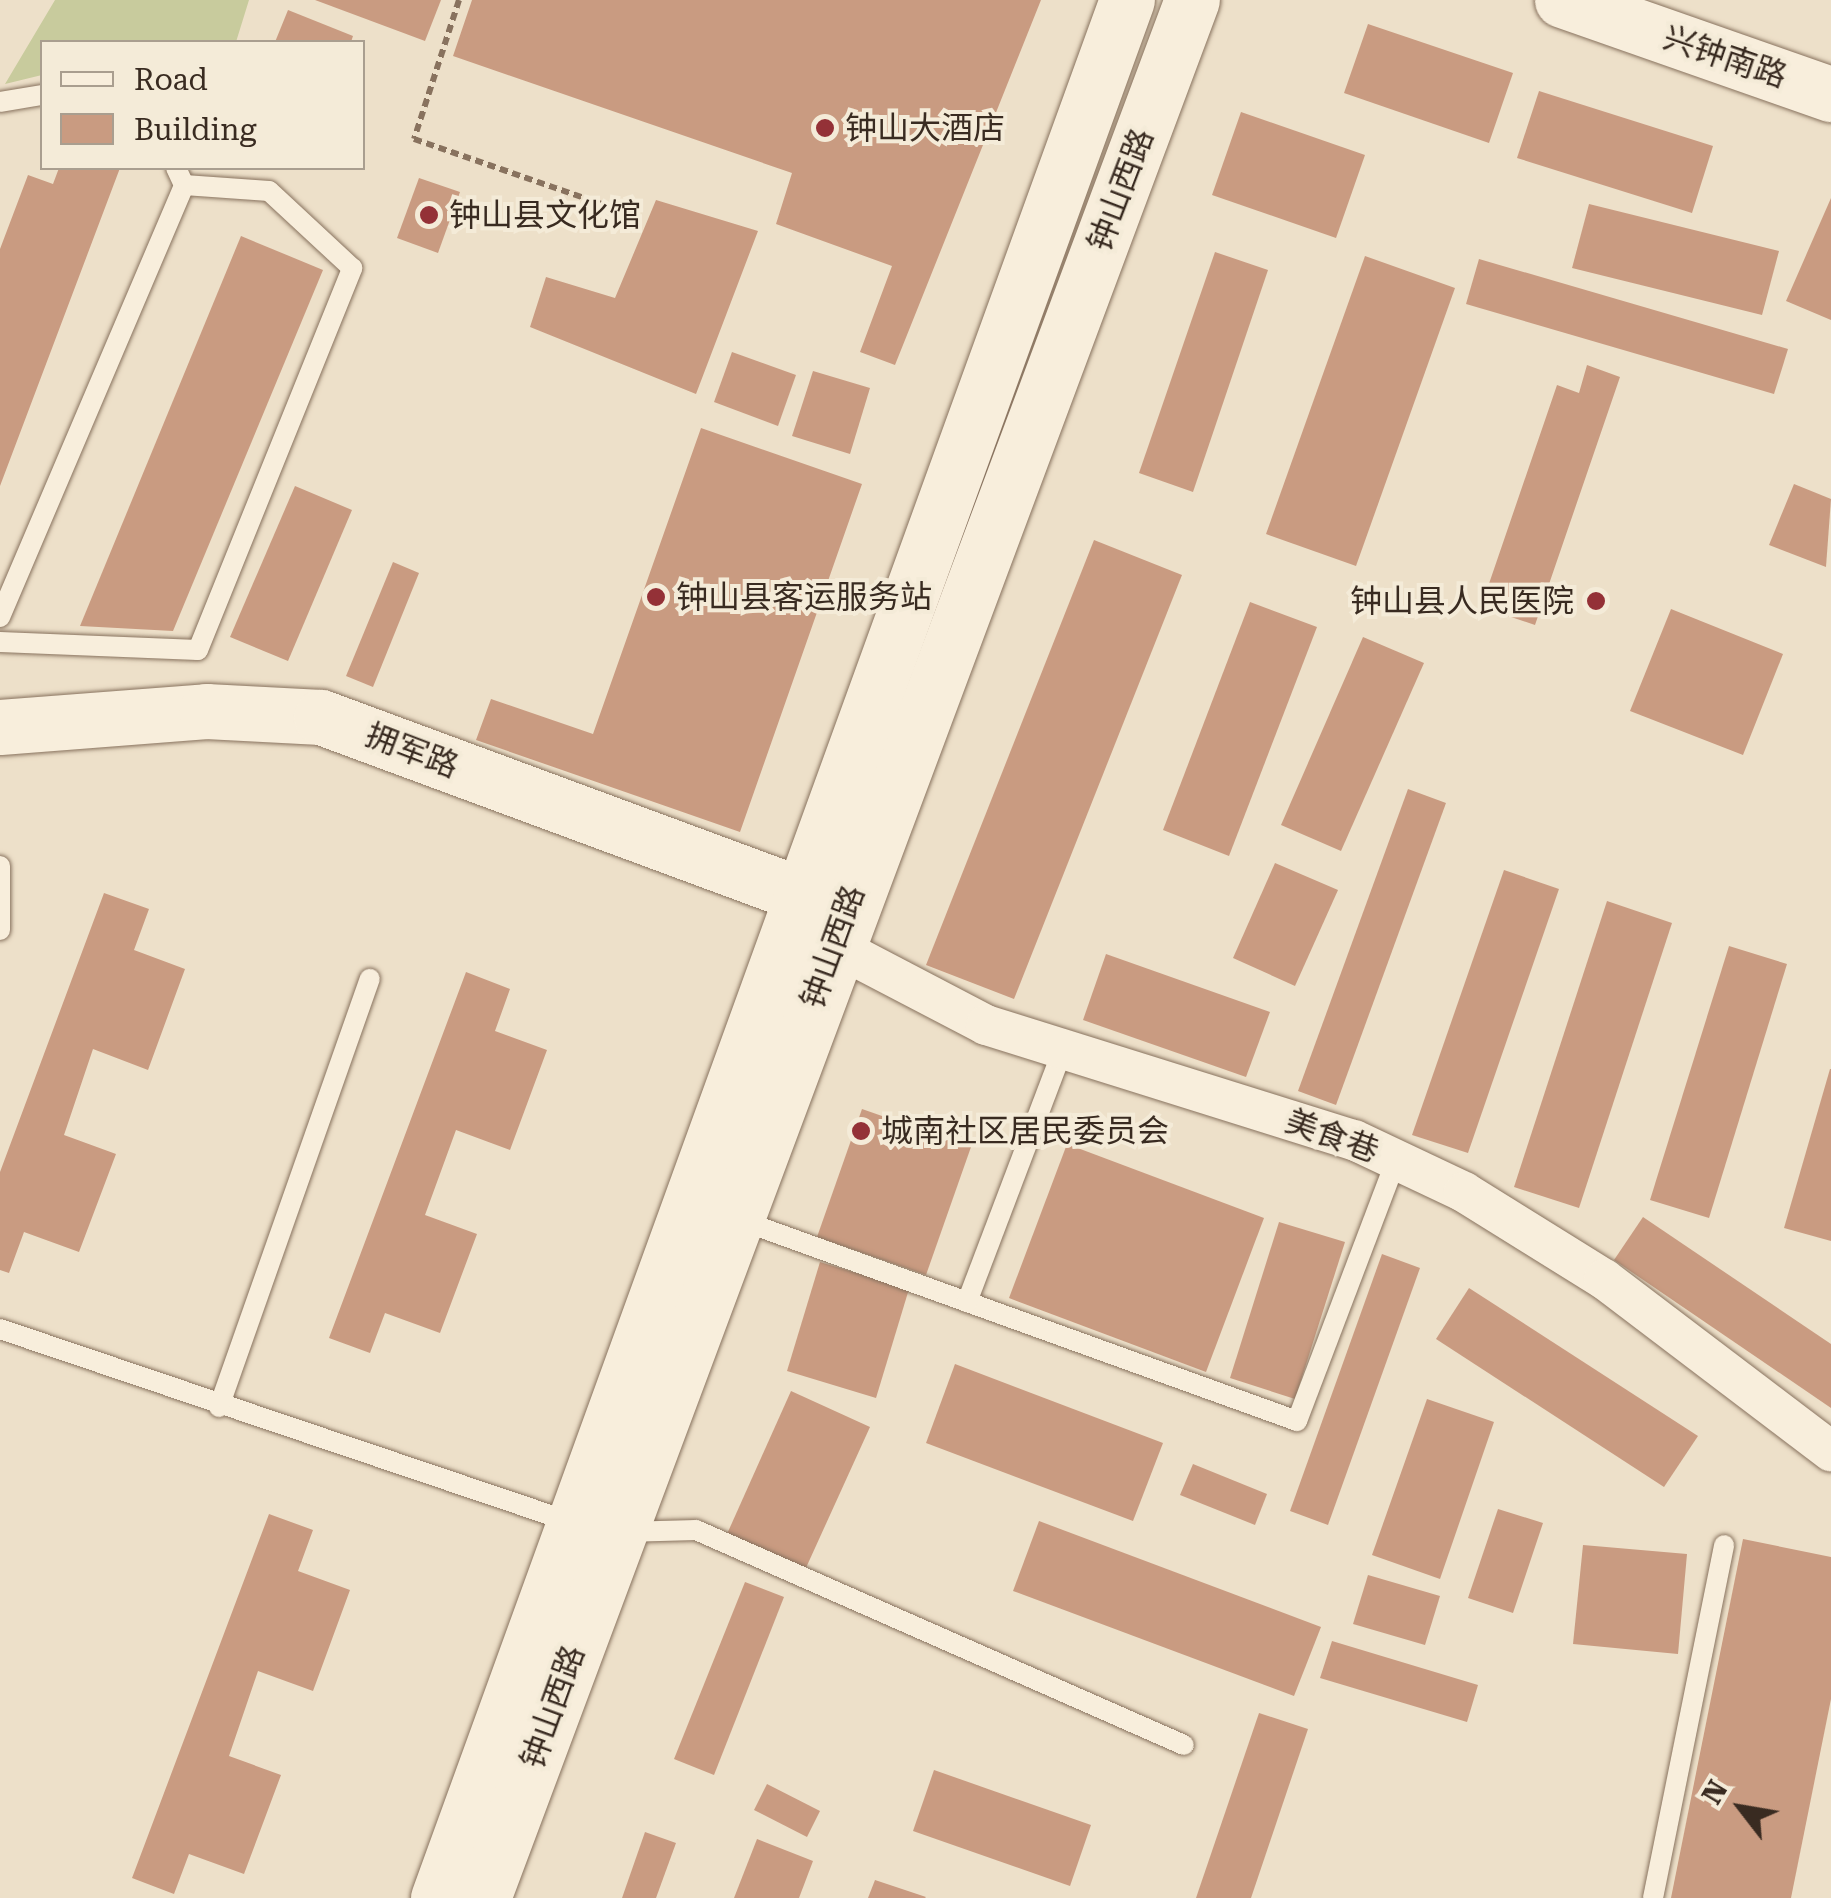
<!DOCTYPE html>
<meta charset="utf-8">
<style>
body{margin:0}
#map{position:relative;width:1831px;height:1898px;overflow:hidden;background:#ede0c9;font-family:"Roboto Serif","Noto Sans SC",serif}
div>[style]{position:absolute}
.green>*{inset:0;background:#c8cb9d}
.building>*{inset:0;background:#c99b81}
.path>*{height:6px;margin-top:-3px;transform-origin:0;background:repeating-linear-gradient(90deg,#88725e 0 8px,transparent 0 13px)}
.roads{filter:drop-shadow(0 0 2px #88725e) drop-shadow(0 0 2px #88725e)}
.lane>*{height:20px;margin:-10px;padding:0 10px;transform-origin:10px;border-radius:10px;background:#f8eedc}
.street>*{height:40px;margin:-20px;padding:0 20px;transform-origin:20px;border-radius:20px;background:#f8eedc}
.secondary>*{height:55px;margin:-27.5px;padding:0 27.5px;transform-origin:27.5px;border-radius:27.5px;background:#f8eedc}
.dots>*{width:28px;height:28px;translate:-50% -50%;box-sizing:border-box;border:5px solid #f4ebd8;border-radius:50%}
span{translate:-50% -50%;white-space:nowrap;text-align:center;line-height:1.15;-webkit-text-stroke:8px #f4ebd8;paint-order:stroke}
.street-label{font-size:32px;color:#392b21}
.poi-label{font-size:32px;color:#392b21}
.left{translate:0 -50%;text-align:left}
.right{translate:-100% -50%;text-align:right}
.legend{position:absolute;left:40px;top:40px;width:325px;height:130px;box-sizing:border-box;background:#f4ebd8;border:2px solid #a99e8f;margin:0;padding:12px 18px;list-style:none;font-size:30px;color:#392b21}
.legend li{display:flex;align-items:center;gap:20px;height:50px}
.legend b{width:50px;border:2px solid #a99e8f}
.north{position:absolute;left:1691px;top:1758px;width:100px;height:100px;-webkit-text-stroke:8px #f4ebd8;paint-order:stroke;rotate:301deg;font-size:28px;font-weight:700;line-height:40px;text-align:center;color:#392b21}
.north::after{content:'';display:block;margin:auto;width:35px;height:45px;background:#392b21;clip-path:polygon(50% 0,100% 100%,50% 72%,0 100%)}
</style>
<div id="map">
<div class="green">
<i style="clip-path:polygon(55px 0,249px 0,236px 42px,42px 42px,42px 75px,5px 84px)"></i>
</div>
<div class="building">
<i style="clip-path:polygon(315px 0,441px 0,425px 41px)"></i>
<i style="clip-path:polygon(472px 0,1041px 0,895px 365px,860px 352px,892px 266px,776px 224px,792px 173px,453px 56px)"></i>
<i style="clip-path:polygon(288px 10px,353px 36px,351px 42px,275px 42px)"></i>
<i style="clip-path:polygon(1368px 24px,1513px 73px,1489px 143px,1344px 93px)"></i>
<i style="clip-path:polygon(1539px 91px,1713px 146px,1692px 213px,1517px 158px)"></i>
<i style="clip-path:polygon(1241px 112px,1365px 155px,1336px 238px,1212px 195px)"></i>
<i style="clip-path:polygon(59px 168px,120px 168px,0 486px,0 249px,28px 175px,53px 184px)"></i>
<i style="clip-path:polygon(419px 178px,460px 192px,438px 253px,397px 238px)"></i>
<i style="clip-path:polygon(1831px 198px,1831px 320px,1786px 301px)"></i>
<i style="clip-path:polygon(656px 200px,758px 231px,696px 394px,530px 327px,546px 277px,615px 298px)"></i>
<i style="clip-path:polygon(1589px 204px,1779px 251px,1762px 315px,1572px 268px)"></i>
<i style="clip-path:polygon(241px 236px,323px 270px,173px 631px,80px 626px)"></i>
<i style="clip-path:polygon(1215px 252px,1268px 270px,1193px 492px,1139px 473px)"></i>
<i style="clip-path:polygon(1365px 256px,1455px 288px,1356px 566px,1266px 534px)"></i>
<i style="clip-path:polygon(1479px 259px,1788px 349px,1774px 394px,1466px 304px)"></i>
<i style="clip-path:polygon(732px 352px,796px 375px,778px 426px,714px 402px)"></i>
<i style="clip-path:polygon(1587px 365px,1620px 377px,1535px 625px,1481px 607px,1557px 385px,1579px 393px)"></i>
<i style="clip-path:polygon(813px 371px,870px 388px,850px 454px,792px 436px)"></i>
<i style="clip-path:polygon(701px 428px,862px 484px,740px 832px,476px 740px,491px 699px,593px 734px)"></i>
<i style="clip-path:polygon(1794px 484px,1831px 499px,1826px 567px,1769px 545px)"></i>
<i style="clip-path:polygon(295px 486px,352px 510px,288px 661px,230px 637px)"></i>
<i style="clip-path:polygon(1094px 540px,1182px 575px,1014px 999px,926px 965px)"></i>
<i style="clip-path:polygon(393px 562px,419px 573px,373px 687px,346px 676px)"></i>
<i style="clip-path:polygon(1250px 602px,1317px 627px,1229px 856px,1163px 830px)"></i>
<i style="clip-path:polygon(1671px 609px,1783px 654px,1743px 755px,1630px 711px)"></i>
<i style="clip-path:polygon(1363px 637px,1424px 663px,1341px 851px,1281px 825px)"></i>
<i style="clip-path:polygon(1408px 789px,1446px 803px,1336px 1105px,1298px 1091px)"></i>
<i style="clip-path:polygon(1275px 863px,1338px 890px,1295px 986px,1233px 958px)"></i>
<i style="clip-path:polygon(1504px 870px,1559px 889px,1468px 1153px,1412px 1135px)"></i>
<i style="clip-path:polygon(104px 893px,149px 909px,134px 950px,185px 969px,148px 1070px,93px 1049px,64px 1135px,116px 1154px,79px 1252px,24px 1232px,9px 1273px,0 1270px,0 1172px)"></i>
<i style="clip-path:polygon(1607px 901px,1672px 923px,1579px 1208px,1514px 1187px)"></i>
<i style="clip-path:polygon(1729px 946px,1787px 964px,1709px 1218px,1650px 1200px)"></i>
<i style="clip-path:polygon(1106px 954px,1270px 1012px,1246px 1077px,1083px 1020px)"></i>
<i style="clip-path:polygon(466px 972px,510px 989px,495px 1031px,547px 1050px,510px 1150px,456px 1130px,425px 1215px,477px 1234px,440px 1333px,385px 1313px,370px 1353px,329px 1338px)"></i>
<i style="clip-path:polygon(1830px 1069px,1831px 1069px,1831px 1241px,1784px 1228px)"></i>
<i style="clip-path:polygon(862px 1109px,971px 1147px,926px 1275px,817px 1237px)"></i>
<i style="clip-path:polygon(1067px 1144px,1264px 1218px,1206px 1372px,1009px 1298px)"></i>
<i style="clip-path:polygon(1643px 1217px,1831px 1344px,1831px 1408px,1614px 1260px)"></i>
<i style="clip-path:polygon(1279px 1222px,1345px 1242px,1295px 1399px,1230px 1378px)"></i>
<i style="clip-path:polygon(1382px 1254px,1420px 1268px,1328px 1525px,1290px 1511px)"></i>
<i style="clip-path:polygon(820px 1262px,909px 1289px,876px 1398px,787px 1371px)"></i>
<i style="clip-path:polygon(1469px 1288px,1698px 1436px,1664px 1487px,1436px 1339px)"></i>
<i style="clip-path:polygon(955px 1364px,1163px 1443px,1133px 1521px,926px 1443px)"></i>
<i style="clip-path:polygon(791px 1391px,870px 1427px,805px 1570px,727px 1534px)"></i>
<i style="clip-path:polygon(1427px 1399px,1494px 1422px,1440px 1579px,1372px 1555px)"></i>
<i style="clip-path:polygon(1193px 1464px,1267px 1494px,1255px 1525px,1180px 1495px)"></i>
<i style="clip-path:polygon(1498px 1509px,1543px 1523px,1513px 1613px,1468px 1598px)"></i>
<i style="clip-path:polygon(269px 1514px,313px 1530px,298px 1571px,350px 1590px,313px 1691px,258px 1671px,229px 1756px,281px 1775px,244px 1874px,189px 1854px,174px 1894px,132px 1878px)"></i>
<i style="clip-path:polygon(1039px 1521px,1321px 1627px,1294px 1696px,1013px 1591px)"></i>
<i style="clip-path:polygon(1743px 1539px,1831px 1557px,1831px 1699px,1791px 1898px,1671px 1898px)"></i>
<i style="clip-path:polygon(1583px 1545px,1687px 1554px,1678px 1654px,1573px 1644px)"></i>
<i style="clip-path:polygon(1368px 1575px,1440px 1596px,1425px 1645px,1353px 1624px)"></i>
<i style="clip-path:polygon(745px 1582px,784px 1597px,714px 1775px,674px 1759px)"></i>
<i style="clip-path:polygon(1332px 1641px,1478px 1685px,1467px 1722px,1320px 1678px)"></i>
<i style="clip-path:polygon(1259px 1713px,1308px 1729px,1251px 1898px,1196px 1898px)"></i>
<i style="clip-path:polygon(934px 1770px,1091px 1825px,1070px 1886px,913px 1831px)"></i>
<i style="clip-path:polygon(767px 1784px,820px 1811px,807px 1837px,754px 1810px)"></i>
<i style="clip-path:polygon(645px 1832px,676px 1843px,656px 1898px,622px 1898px)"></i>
<i style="clip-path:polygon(757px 1839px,813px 1861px,799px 1898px,734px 1898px)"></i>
<i style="clip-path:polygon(875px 1880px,926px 1897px,925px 1898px,868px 1898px)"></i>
</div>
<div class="path">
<i style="left:459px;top:0;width:146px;rotate:107.9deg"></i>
<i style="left:414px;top:139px;width:214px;rotate:19.1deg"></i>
</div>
<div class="roads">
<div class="lane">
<i style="left:0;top:102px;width:43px;rotate:-9.5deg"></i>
<i style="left:0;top:617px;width:470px;rotate:-66.9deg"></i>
<i style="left:184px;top:185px;width:19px;rotate:-115deg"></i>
<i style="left:0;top:642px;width:198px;rotate:2.3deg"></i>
<i style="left:198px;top:650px;width:412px;rotate:-68deg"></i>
<i style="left:352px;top:268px;width:113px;rotate:-137.1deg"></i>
<i style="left:269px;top:191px;width:85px;rotate:-176deg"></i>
<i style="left:0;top:866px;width:64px;rotate:90deg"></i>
<i style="left:740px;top:1220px;width:592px;rotate:19.84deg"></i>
<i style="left:1297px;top:1421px;width:279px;rotate:-69.2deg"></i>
<i style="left:967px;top:1302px;width:271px;rotate:-69.2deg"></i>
<i style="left:0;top:1329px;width:603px;rotate:18.68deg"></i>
<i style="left:219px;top:1407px;width:454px;rotate:-70.6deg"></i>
<i style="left:624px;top:1532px;width:72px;rotate:-1.6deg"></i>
<i style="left:696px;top:1530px;width:533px;rotate:23.78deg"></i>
<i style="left:1653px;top:1898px;width:360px;rotate:-78.6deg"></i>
</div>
<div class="street">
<i style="left:822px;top:925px;width:23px;rotate:61deg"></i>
<i style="left:833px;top:945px;width:173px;rotate:27.6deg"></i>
<i style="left:986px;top:1025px;width:386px;rotate:17.4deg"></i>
<i style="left:1354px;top:1140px;width:122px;rotate:25.3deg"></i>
<i style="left:1464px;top:1192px;width:165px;rotate:31.9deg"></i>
<i style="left:1604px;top:1279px;width:285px;rotate:37.2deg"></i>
</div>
<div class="secondary">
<i style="left:1562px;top:0;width:285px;rotate:19.3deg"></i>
<i style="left:0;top:727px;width:207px;rotate:-4.4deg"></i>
<i style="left:206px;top:711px;width:115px;rotate:3deg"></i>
<i style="left:321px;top:717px;width:516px;rotate:20.3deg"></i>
<i style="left:438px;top:1898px;width:2019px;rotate:-70.05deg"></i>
<i style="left:483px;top:1898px;width:2026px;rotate:-69.52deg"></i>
</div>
</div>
<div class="dots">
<i style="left:825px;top:128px;background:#943137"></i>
<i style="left:429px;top:215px;background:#943137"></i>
<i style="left:656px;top:597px;background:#943137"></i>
<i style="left:1596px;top:601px;background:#943137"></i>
<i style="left:861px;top:1131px;background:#943137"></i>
</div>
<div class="street-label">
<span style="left:1725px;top:57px;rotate:19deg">兴钟南路</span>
<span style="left:1121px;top:190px;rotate:-69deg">钟山西路</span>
<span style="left:412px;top:751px;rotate:21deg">拥军路</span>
<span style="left:833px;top:947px;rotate:-70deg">钟山西路</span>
<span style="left:1332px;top:1136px;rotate:20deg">美食巷</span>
<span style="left:553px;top:1707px;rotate:-70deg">钟山西路</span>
</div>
<div class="poi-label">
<span class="left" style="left:845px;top:128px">钟山大酒店</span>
<span class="left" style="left:449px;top:215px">钟山县文化馆</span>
<span class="left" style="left:676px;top:597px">钟山县客运服务站</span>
<span class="right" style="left:1574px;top:601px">钟山县人民医院</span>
<span class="left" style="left:881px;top:1131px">城南社区居民委员会</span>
</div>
<ul class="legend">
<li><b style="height:12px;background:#f8eedc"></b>Road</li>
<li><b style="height:28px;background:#c99b81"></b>Building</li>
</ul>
<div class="north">N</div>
</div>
